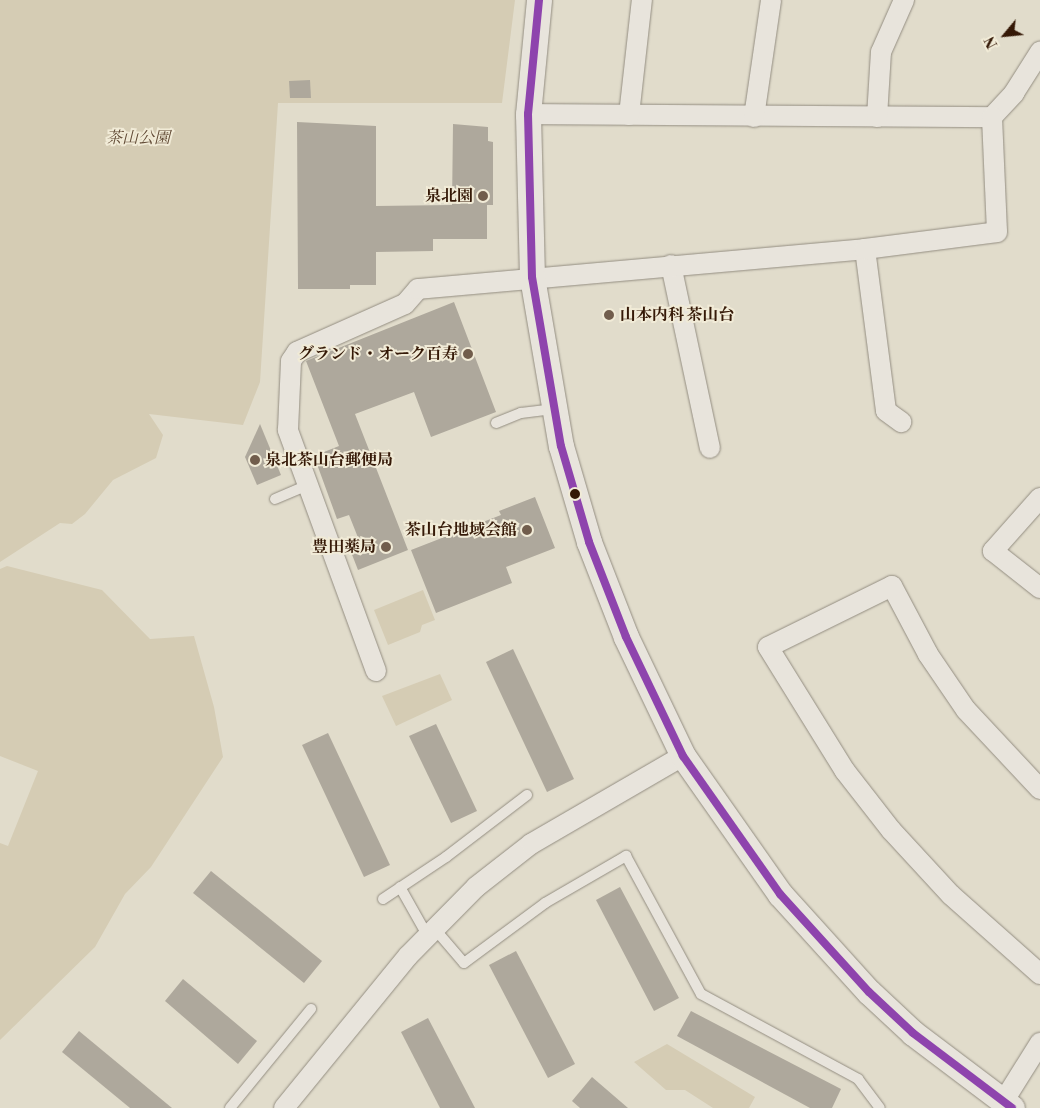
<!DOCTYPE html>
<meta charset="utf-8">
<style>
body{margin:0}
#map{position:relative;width:1040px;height:1108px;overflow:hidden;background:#e1dccb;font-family:"Libre Bodoni","Noto Serif JP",serif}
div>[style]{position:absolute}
.green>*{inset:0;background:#d5ccb4}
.building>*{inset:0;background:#aea89c}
.roads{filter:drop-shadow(0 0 1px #938d81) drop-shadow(0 0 1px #938d81)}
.service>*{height:10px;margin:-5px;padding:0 5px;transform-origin:5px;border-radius:5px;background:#e8e4dc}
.minor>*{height:20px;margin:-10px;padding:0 10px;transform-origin:10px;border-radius:10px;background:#e8e4dc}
.tertiary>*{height:25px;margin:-12.5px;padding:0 12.5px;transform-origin:12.5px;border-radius:12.5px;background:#e8e4dc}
.bus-1>*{height:8px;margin:-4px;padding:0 4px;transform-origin:4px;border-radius:4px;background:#8e44ad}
.dots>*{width:14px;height:14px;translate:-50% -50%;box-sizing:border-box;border:2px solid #f1ebd7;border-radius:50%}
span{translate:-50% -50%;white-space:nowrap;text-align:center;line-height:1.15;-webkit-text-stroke:4px #f1ebd7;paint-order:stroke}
.park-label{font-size:16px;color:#624b36;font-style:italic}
.poi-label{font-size:16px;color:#351907;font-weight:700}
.right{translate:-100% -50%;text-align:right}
.left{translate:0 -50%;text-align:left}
.north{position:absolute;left:980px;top:10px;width:50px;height:50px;-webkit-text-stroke:4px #f1ebd7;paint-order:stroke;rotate:242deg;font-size:14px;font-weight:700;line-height:20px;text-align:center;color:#351907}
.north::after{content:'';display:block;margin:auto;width:18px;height:22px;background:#351907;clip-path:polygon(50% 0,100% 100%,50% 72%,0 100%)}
</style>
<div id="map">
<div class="green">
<i style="clip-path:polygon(0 0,515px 0,502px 103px,278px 103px,260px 382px,243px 425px,149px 414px,163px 435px,156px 458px,113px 480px,85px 514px,72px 524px,60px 523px,0 562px)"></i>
<i style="clip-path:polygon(7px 566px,102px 590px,150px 639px,194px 636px,214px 707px,223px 757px,151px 867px,125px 894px,95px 947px,0 1040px,0 843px,8px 846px,38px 771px,0 756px,0 569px)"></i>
<i style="clip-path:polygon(423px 590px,435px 620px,422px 625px,420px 632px,388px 645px,374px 610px)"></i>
<i style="clip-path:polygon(440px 674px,452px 700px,396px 726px,382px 696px)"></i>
<i style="clip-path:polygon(667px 1044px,755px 1097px,749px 1108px,713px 1108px,685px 1090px,666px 1090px,634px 1062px)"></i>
</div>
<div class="building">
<i style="clip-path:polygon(310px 80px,311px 98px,290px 98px,289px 81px)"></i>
<i style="clip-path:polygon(297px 122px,376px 126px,376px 206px,452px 205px,453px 124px,488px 127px,488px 141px,493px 142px,493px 205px,487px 205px,487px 239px,433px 239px,433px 251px,376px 252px,376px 285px,350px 285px,350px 289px,298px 289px)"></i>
<i style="clip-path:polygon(454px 302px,496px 412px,431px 437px,414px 392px,355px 414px,408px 550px,358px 570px,351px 552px,362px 548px,355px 530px,349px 515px,337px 519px,314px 456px,339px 446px,306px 361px)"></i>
<i style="clip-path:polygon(260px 424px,281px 475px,257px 485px,245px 457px)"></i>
<i style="clip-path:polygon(535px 497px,555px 548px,506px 567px,512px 583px,436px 613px,411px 550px,501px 515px,499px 511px)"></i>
<i style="clip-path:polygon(513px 649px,574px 779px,547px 792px,486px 662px)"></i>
<i style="clip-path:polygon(436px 724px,477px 811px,451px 823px,409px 736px)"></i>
<i style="clip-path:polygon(328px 733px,390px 865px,364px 877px,302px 745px)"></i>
<i style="clip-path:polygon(211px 871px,322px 961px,304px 983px,193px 893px)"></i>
<i style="clip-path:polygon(620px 887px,679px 998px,654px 1011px,596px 900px)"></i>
<i style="clip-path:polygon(516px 951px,575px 1064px,548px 1078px,489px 965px)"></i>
<i style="clip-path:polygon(183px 979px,257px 1041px,238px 1064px,165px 1001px)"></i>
<i style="clip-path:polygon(691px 1011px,841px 1089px,832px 1108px,810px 1108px,677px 1036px)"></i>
<i style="clip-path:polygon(428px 1018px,475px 1108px,440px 1108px,401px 1032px)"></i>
<i style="clip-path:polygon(79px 1031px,172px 1108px,130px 1108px,62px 1052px)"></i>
<i style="clip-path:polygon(592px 1077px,628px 1108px,580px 1108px,572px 1101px)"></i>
</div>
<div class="roads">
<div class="service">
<i style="left:496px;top:423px;width:27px;rotate:-22deg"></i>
<i style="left:521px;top:413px;width:34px;rotate:-7deg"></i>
<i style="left:275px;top:499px;width:36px;rotate:-23deg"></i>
<i style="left:400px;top:887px;width:55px;rotate:60.6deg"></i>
<i style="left:383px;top:899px;width:76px;rotate:-33.7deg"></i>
<i style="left:446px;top:857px;width:102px;rotate:-37.4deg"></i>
<i style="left:434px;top:928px;width:46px;rotate:49.4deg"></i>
<i style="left:464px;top:963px;width:101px;rotate:-36.5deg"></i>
<i style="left:545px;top:903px;width:94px;rotate:-30.1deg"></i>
<i style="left:626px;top:856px;width:157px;rotate:61.5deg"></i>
<i style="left:701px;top:994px;width:179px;rotate:28.4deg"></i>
<i style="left:858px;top:1079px;width:36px;rotate:53deg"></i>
<i style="left:230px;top:1108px;width:128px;rotate:-50.7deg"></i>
</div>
<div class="minor">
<i style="left:528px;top:114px;width:464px;rotate:0.4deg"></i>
<i style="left:992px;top:117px;width:33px;rotate:-47deg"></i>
<i style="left:1014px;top:93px;width:49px;rotate:-57.6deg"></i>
<i style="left:629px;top:115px;width:116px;rotate:-83.6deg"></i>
<i style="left:754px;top:117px;width:118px;rotate:-81.7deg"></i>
<i style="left:877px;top:117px;width:65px;rotate:-86.5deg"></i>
<i style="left:881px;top:52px;width:57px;rotate:-66.1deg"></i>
<i style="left:865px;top:249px;width:163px;rotate:82.6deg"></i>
<i style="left:886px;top:411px;width:19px;rotate:36deg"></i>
<i style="left:671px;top:265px;width:187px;rotate:78deg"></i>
<i style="left:1040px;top:498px;width:71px;rotate:131.6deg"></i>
<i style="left:993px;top:551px;width:60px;rotate:38.2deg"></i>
<i style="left:376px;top:671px;width:257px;rotate:-110.1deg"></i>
<i style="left:288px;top:430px;width:69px;rotate:-87.5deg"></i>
<i style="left:291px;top:361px;width:11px;rotate:-56deg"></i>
<i style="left:297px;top:352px;width:118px;rotate:-24deg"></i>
<i style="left:405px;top:304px;width:20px;rotate:-49deg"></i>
<i style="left:418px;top:289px;width:449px;rotate:-5.1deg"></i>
<i style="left:865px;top:249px;width:133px;rotate:-7.3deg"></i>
<i style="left:997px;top:232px;width:115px;rotate:-92.5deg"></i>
<i style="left:1040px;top:789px;width:108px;rotate:-133.1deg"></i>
<i style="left:966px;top:710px;width:68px;rotate:-124.2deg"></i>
<i style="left:928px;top:654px;width:77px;rotate:-117.9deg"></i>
<i style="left:892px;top:586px;width:138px;rotate:153.8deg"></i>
<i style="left:768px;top:647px;width:146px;rotate:58.2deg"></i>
<i style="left:845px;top:771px;width:75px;rotate:52.1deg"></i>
<i style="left:891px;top:830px;width:88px;rotate:47.3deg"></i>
<i style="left:951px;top:895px;width:119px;rotate:41.6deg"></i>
<i style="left:1003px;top:1102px;width:70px;rotate:-57.9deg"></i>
<i style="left:284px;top:1108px;width:196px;rotate:-50.8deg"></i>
<i style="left:408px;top:956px;width:97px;rotate:-45.4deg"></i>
<i style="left:476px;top:887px;width:70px;rotate:-38deg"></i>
<i style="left:531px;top:844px;width:176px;rotate:-30.1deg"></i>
</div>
<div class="tertiary">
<i style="left:539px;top:0;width:115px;rotate:95.5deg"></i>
<i style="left:528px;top:114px;width:163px;rotate:88.6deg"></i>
<i style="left:532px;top:277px;width:171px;rotate:80.3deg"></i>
<i style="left:561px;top:446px;width:100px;rotate:73.7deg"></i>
<i style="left:589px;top:542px;width:102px;rotate:68.7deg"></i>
<i style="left:626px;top:637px;width:132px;rotate:64.4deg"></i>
<i style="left:683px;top:756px;width:169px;rotate:54.9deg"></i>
<i style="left:780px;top:894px;width:132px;rotate:47.8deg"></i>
<i style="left:869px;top:992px;width:60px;rotate:43deg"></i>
<i style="left:913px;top:1033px;width:124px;rotate:37.1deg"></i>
</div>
</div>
<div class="bus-1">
<i style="left:539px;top:0;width:115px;rotate:95.5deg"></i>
<i style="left:528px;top:114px;width:163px;rotate:88.6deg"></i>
<i style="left:532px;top:277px;width:171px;rotate:80.3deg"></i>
<i style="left:561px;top:446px;width:100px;rotate:73.7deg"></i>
<i style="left:589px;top:542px;width:102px;rotate:68.7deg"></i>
<i style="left:626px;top:637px;width:132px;rotate:64.4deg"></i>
<i style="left:683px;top:756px;width:169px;rotate:54.9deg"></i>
<i style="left:780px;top:894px;width:132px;rotate:47.8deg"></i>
<i style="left:869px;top:992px;width:60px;rotate:43deg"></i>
<i style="left:913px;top:1033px;width:124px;rotate:37.1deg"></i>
</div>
<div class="dots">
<i style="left:483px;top:196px;background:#715d4c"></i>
<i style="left:609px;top:315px;background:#715d4c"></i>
<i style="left:468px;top:354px;background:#715d4c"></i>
<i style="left:255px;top:460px;background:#715d4c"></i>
<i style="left:575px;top:494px;background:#351907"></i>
<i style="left:527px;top:530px;background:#715d4c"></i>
<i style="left:386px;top:547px;background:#715d4c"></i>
</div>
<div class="park-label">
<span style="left:138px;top:138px">茶山公園</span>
</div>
<div class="poi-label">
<span class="right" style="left:473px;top:196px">泉北園</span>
<span class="left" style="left:620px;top:315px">山本内科 茶山台</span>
<span class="right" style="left:458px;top:354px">グランド・オーク百寿</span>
<span class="left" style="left:265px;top:460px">泉北茶山台郵便局</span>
<span class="right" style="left:517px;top:530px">茶山台地域会館</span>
<span class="right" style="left:376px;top:547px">豊田薬局</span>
</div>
<div class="north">N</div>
</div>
